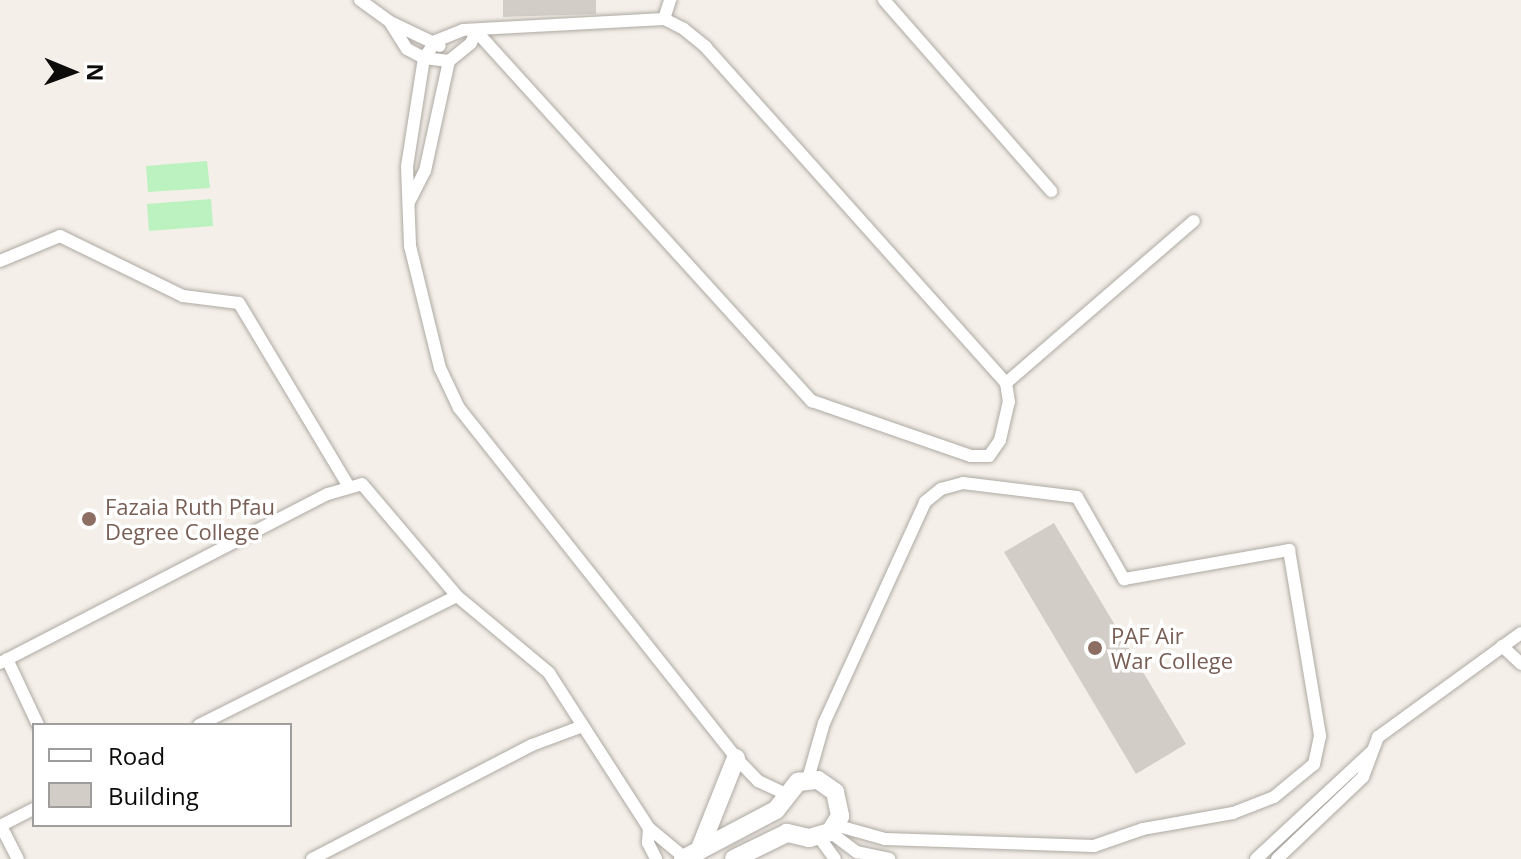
<!DOCTYPE html>
<style>
body{margin:0}
#map{position:relative;width:1521px;height:859px;overflow:hidden;background:#f4f0e9;font-family:"Open Sans",sans-serif}
div>[style]{position:absolute}
.green>*{inset:0;background:#bbf2bf}
.building>*{inset:0;background:#d2cec7}
.roads{filter:drop-shadow(0 0 2px #aea9a3) drop-shadow(0 0 2px #aea9a3)}
.street>*{height:12px;margin:-6px;padding:0 6px;transform-origin:6px;border-radius:6px;background:#fff}
.secondary>*{height:18px;margin:-9px;padding:0 9px;transform-origin:9px;border-radius:9px;background:#fff}
.dots>*{width:22px;height:22px;translate:-50% -50%;box-sizing:border-box;border:4px solid #fff;border-radius:50%}
span{translate:-50% -50%;white-space:nowrap;text-align:center;line-height:1.15;-webkit-text-stroke:7px #fff;paint-order:stroke}
.education-label{font-size:22px;color:#785e54}
.left{translate:0 -50%;text-align:left}
.legend{position:absolute;left:32px;top:723px;width:260px;height:104px;box-sizing:border-box;background:#fff;border:2px solid #9f9e9d;margin:0;padding:10px 14px;list-style:none;font-size:24px;color:#0e0c0a}
.legend li{display:flex;align-items:center;gap:16px;height:40px}
.legend b{width:40px;border:2px solid #9f9e9d}
.north{position:absolute;left:32px;top:32px;width:80px;height:80px;-webkit-text-stroke:6px #fff;paint-order:stroke;rotate:91deg;font-size:22px;font-weight:700;line-height:32px;text-align:center;color:#0e0c0a}
.north::after{content:'';display:block;margin:auto;width:28px;height:36px;background:#0e0c0a;clip-path:polygon(50% 0,100% 100%,50% 72%,0 100%)}
</style>
<div id="map">
<div class="green">
<i style="clip-path:polygon(207px 161px,210px 188px,148px 192px,146px 166px)"></i>
<i style="clip-path:polygon(211px 199px,213px 226px,149px 231px,147px 204px)"></i>
</div>
<div class="building">
<i style="clip-path:polygon(503px 0,596px 0,596px 14px,503px 17px)"></i>
<i style="clip-path:polygon(1054px 523px,1186px 744px,1136px 774px,1004px 552px)"></i>
</div>
<div class="roads">
<div class="street">
<i style="left:360px;top:0;width:37px;rotate:36deg"></i>
<i style="left:390px;top:22px;width:32px;rotate:58deg"></i>
<i style="left:407px;top:49px;width:19px;rotate:28deg"></i>
<i style="left:424px;top:58px;width:25px;rotate:7deg"></i>
<i style="left:884px;top:0;width:254px;rotate:48.8deg"></i>
<i style="left:664px;top:19px;width:20px;rotate:-72deg"></i>
<i style="left:390px;top:22px;width:55px;rotate:25.6deg"></i>
<i style="left:476px;top:31px;width:500px;rotate:47.8deg"></i>
<i style="left:812px;top:401px;width:168px;rotate:19.1deg"></i>
<i style="left:971px;top:456px;width:18px"></i>
<i style="left:989px;top:456px;width:19px;rotate:-55deg"></i>
<i style="left:1000px;top:440px;width:39px;rotate:-77deg"></i>
<i style="left:1009px;top:402px;width:19px;rotate:-99deg"></i>
<i style="left:1006px;top:383px;width:450px;rotate:-131.8deg"></i>
<i style="left:706px;top:47px;width:28px;rotate:-141deg"></i>
<i style="left:684px;top:29px;width:22px;rotate:-153deg"></i>
<i style="left:664px;top:19px;width:201px;rotate:176.9deg"></i>
<i style="left:463px;top:30px;width:29px;rotate:158deg"></i>
<i style="left:436px;top:41px;width:21px;rotate:125deg"></i>
<i style="left:424px;top:58px;width:110px;rotate:98.9deg"></i>
<i style="left:407px;top:167px;width:79px;rotate:87.8deg"></i>
<i style="left:410px;top:246px;width:126px;rotate:76.2deg"></i>
<i style="left:440px;top:368px;width:44px;rotate:64.6deg"></i>
<i style="left:459px;top:408px;width:446px;rotate:51.6deg"></i>
<i style="left:736px;top:758px;width:32px;rotate:46deg"></i>
<i style="left:758px;top:781px;width:31px;rotate:25deg"></i>
<i style="left:409px;top:202px;width:35px;rotate:-63deg"></i>
<i style="left:425px;top:171px;width:113px;rotate:-77.7deg"></i>
<i style="left:449px;top:61px;width:28px;rotate:-39deg"></i>
<i style="left:471px;top:43px;width:13px;rotate:-67deg"></i>
<i style="left:0;top:261px;width:65px;rotate:-22.6deg"></i>
<i style="left:60px;top:236px;width:137px;rotate:26deg"></i>
<i style="left:183px;top:296px;width:56px;rotate:7.1deg"></i>
<i style="left:239px;top:303px;width:214px;rotate:59.1deg"></i>
<i style="left:1006px;top:383px;width:248px;rotate:-40.8deg"></i>
<i style="left:1502px;top:646px;width:26px;rotate:43deg"></i>
<i style="left:7px;top:659px;width:73px;rotate:64.8deg"></i>
<i style="left:0;top:663px;width:369px;rotate:-27.3deg"></i>
<i style="left:328px;top:494px;width:35px;rotate:-16deg"></i>
<i style="left:362px;top:484px;width:147px;rotate:49.7deg"></i>
<i style="left:457px;top:596px;width:120px;rotate:39.9deg"></i>
<i style="left:549px;top:673px;width:184px;rotate:57.2deg"></i>
<i style="left:649px;top:828px;width:47px;rotate:39.8deg"></i>
<i style="left:199px;top:725px;width:288px;rotate:-26.6deg"></i>
<i style="left:808px;top:779px;width:58px;rotate:-74.1deg"></i>
<i style="left:824px;top:723px;width:243px;rotate:-65.4deg"></i>
<i style="left:925px;top:502px;width:21px;rotate:-39deg"></i>
<i style="left:941px;top:489px;width:23px;rotate:-15deg"></i>
<i style="left:963px;top:483px;width:115px;rotate:7deg"></i>
<i style="left:1077px;top:497px;width:95px;rotate:60.2deg"></i>
<i style="left:1124px;top:579px;width:168px;rotate:-10deg"></i>
<i style="left:1289px;top:550px;width:189px;rotate:80.5deg"></i>
<i style="left:1320px;top:736px;width:29px;rotate:102deg"></i>
<i style="left:1314px;top:764px;width:52px;rotate:140.5deg"></i>
<i style="left:1274px;top:797px;width:44px;rotate:158.7deg"></i>
<i style="left:1233px;top:813px;width:91px;rotate:169.9deg"></i>
<i style="left:1143px;top:829px;width:52px;rotate:160.9deg"></i>
<i style="left:1094px;top:846px;width:209px;rotate:-178.1deg"></i>
<i style="left:885px;top:839px;width:52px;rotate:-164.4deg"></i>
<i style="left:0;top:826px;width:38px;rotate:-27deg"></i>
<i style="left:1px;top:826px;width:37px;rotate:63deg"></i>
<i style="left:649px;top:828px;width:15px;rotate:94deg"></i>
<i style="left:648px;top:843px;width:18px;rotate:63deg"></i>
<i style="left:830px;top:832px;width:34px;rotate:37deg"></i>
<i style="left:857px;top:852px;width:33px;rotate:12deg"></i>
<i style="left:819px;top:837px;width:27px;rotate:54deg"></i>
<i style="left:312px;top:859px;width:248px;rotate:-27.4deg"></i>
<i style="left:532px;top:745px;width:51px;rotate:-20.6deg"></i>
<i style="left:1256px;top:859px;width:157px;rotate:-42.9deg"></i>
<i style="left:1277px;top:859px;width:119px;rotate:-43.6deg"></i>
<i style="left:1363px;top:777px;width:43px;rotate:-69.4deg"></i>
<i style="left:1378px;top:737px;width:177px;rotate:-36deg"></i>
</div>
<div class="secondary">
<i style="left:699px;top:851px;width:100px;rotate:-68.3deg"></i>
<i style="left:683px;top:859px;width:105px;rotate:-27.8deg"></i>
<i style="left:776px;top:810px;width:36px;rotate:-52deg"></i>
<i style="left:798px;top:782px;width:20px;rotate:-6deg"></i>
<i style="left:818px;top:780px;width:21px;rotate:35deg"></i>
<i style="left:835px;top:792px;width:25px;rotate:78deg"></i>
<i style="left:840px;top:816px;width:19px;rotate:122deg"></i>
<i style="left:830px;top:832px;width:22px;rotate:164deg"></i>
<i style="left:809px;top:838px;width:23px;rotate:-167deg"></i>
<i style="left:787px;top:833px;width:59px;rotate:153.9deg"></i>
</div>
</div>
<div class="dots">
<i style="left:89px;top:519px;background:#8d6e63"></i>
<i style="left:1095px;top:648px;background:#8d6e63"></i>
</div>
<div class="education-label">
<span class="left" style="left:105px;top:519px">Fazaia Ruth Pfau<br>Degree College</span>
<span class="left" style="left:1111px;top:648px">PAF Air<br>War College</span>
</div>
<ul class="legend">
<li><b style="height:10px;background:#fff"></b>Road</li>
<li><b style="height:22px;background:#d2cec7"></b>Building</li>
</ul>
<div class="north">N</div>
</div>
